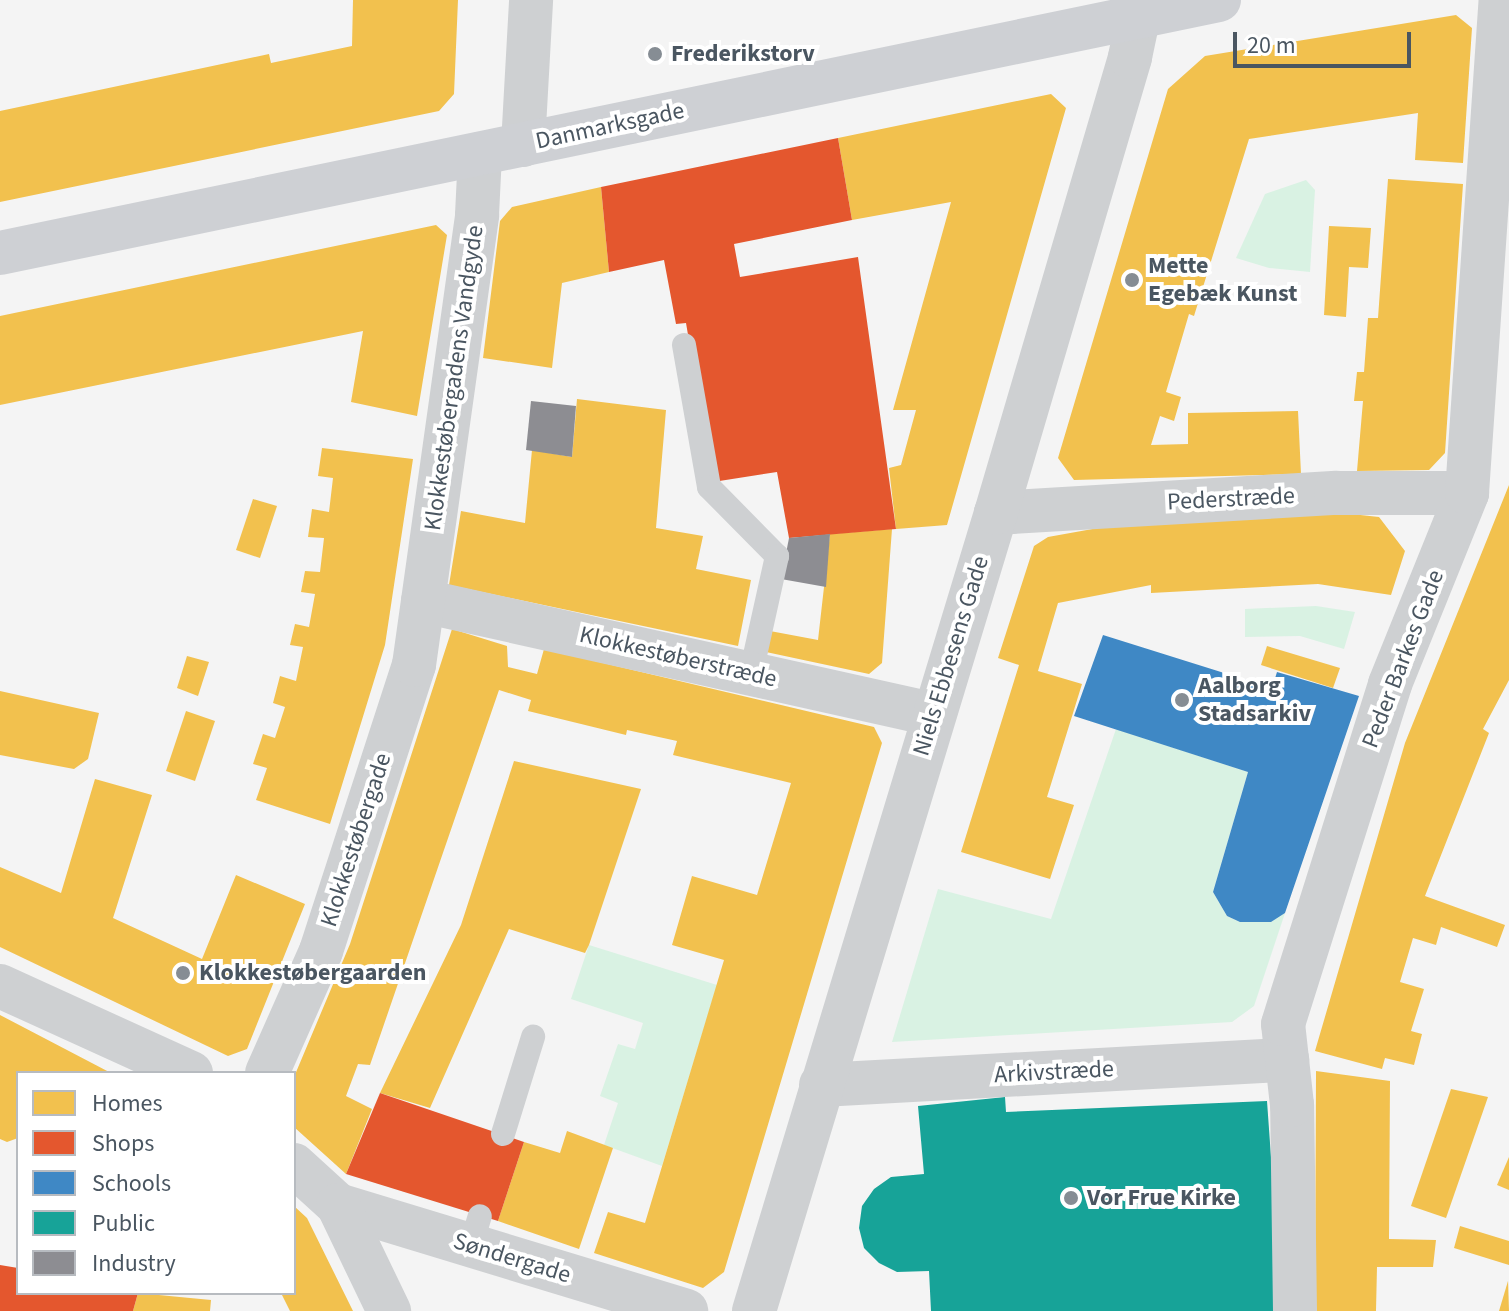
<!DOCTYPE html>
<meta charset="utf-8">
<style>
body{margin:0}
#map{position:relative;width:1509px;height:1311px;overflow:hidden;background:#f4f4f4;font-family:"Source Sans 3",sans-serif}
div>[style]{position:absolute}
.green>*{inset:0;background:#d9f2e3}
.homes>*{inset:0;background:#f2c14e}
.shops>*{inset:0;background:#e4572e}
.schools>*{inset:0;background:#3f88c5}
.public>*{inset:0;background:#17a398}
.industry>*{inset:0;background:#8d8d92}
.lane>*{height:24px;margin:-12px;padding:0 12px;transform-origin:12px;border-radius:12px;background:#ced0d2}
.street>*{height:44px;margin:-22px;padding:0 22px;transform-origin:22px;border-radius:22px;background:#ced0d2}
.secondary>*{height:44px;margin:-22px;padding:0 22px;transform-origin:22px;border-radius:22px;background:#ced0d4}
.dots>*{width:22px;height:22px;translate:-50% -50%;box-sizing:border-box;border:4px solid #fff;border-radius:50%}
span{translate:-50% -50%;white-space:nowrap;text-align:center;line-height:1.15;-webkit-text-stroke:8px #fff;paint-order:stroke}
.poi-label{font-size:24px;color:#4a5661;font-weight:700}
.left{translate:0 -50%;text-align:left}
.street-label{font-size:24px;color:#4a5661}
.legend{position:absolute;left:16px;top:1071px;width:280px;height:224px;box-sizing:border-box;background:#fff;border:2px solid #b7bbc0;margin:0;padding:10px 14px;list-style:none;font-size:24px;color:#4a5661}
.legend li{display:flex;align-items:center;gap:16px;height:40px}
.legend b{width:40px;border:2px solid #b7bbc0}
.scale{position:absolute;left:1233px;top:32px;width:178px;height:36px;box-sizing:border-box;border:4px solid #4a5661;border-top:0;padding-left:10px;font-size:24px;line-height:28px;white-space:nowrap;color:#4a5661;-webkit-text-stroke:6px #fff;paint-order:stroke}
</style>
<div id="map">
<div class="green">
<i style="clip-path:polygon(1306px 180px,1315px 190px,1310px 272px,1269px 268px,1236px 258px,1265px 194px)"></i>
<i style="clip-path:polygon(1316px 606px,1355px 612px,1344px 649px,1300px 636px,1245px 637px,1245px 609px)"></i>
<i style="clip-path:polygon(1116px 729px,1248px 772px,1213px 892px,1227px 916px,1240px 922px,1271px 922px,1285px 913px,1254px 1006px,1232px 1022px,892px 1042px,938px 889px,1051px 919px)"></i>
<i style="clip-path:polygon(589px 945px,717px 985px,662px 1166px,604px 1145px,618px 1103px,600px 1096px,618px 1044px,635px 1049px,643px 1023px,571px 999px)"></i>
</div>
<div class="homes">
<i style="clip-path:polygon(353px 0,458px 0,454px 94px,439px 111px,0 202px,0 111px,269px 54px,271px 63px,352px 46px)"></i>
<i style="clip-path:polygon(1456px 15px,1472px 28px,1463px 163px,1415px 160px,1418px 113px,1249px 139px,1194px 316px,1189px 314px,1166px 392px,1181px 397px,1174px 421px,1160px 416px,1151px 445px,1188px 444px,1188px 413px,1298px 411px,1301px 474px,1074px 480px,1058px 458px,1168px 89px,1205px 56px)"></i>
<i style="clip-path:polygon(1051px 94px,1066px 108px,947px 525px,896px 529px,889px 468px,901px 465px,916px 410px,893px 410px,951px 202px,852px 220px,838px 138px)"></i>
<i style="clip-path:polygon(1388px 179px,1463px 184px,1445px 453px,1429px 470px,1357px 471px,1363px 401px,1354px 401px,1357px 372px,1364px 372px,1368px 318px,1378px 318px)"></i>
<i style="clip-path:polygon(601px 187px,609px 272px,562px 283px,552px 368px,483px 358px,500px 221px,512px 207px)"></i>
<i style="clip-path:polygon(436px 225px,447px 235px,417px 416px,351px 402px,363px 331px,0 405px,0 316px)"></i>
<i style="clip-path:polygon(1329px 226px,1371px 228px,1368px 268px,1349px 267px,1346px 317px,1324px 315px)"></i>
<i style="clip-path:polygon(577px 399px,666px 410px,656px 528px,703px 536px,696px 569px,751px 580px,738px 646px,449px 585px,461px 511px,525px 523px,532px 450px,572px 457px)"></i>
<i style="clip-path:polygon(322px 448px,413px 459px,385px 645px,330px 824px,256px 800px,267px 768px,253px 764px,263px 734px,275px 738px,285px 707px,273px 703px,280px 676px,296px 681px,303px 647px,290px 645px,295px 624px,309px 627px,315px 594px,301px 592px,305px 571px,320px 572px,324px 538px,308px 537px,312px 509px,329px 512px,333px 478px,318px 476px)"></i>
<i style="clip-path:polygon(1509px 485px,1509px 680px,1483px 729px,1489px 733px,1425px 896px,1505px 925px,1497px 947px,1441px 927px,1436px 945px,1413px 938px,1400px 982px,1424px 989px,1411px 1031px,1422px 1034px,1414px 1065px,1385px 1058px,1382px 1069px,1315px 1051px,1405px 743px)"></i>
<i style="clip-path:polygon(253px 499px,277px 506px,260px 558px,236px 550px)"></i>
<i style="clip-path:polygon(1314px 510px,1379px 517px,1405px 551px,1391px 595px,1318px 584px,1151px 593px,1151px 585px,1058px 603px,1038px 671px,1082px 684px,1047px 797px,1074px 805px,1050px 879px,961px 852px,1019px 665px,998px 658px,1034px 546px,1048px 537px,1148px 519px)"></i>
<i style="clip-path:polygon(892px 529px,882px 663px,869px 674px,766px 652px,770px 631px,818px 640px,830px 534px)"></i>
<i style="clip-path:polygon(452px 629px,507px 646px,508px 667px,537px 674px,544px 649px,874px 727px,882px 743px,724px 1272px,703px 1288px,594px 1253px,608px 1212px,645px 1223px,724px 960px,672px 945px,692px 876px,757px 895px,791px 783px,673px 755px,677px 741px,627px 730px,626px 735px,528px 711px,531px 700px,499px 690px,370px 1065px,358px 1064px,346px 1096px,372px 1109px,346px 1174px,294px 1127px,294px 1077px,350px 944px)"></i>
<i style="clip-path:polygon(1267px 646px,1340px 668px,1333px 688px,1261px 665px)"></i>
<i style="clip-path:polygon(187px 656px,209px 662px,198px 696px,177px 688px)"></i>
<i style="clip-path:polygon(0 691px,99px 713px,88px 759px,74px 769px,0 755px)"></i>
<i style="clip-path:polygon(186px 711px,215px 721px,195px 781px,166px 771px)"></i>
<i style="clip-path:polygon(514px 761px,641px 789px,589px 945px,585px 953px,509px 929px,430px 1108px,380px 1093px,461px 925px)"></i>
<i style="clip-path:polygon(95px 779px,152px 795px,113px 918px,202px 959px,236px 875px,305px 904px,247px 1049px,228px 1056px,0 947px,0 867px,61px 893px)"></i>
<i style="clip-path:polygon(0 1015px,111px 1073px,18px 1073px,18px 1138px,7px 1142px,0 1139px)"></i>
<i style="clip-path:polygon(1316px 1071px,1390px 1081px,1389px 1239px,1436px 1240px,1433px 1267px,1377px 1267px,1376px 1311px,1315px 1311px)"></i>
<i style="clip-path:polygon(1451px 1089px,1488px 1097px,1446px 1218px,1411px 1206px)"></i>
<i style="clip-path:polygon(567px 1131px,613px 1148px,579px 1249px,498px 1221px,524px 1142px,560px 1153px)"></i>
<i style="clip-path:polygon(1509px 1157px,1509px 1190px,1497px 1185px)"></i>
<i style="clip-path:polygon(294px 1206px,307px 1218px,353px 1311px,290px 1311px,281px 1293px,294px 1293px)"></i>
<i style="clip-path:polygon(1460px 1226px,1509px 1241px,1509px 1265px,1454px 1248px)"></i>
<i style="clip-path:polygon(1508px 1281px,1509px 1311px,1499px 1311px)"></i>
<i style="clip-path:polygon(138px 1293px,211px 1300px,210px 1311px,133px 1311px)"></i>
</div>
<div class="shops">
<i style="clip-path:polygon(838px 138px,852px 220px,734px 244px,740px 277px,858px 257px,896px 529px,789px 538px,777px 472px,713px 482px,686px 323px,676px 324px,664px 260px,609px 272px,601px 187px)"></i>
<i style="clip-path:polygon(380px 1093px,524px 1142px,498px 1221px,346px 1174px)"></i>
<i style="clip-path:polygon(0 1265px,18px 1268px,18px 1293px,138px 1293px,133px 1311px,0 1311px)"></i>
</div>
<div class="schools">
<i style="clip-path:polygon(1103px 635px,1272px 688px,1277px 672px,1359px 696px,1285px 913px,1271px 922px,1240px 922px,1227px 916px,1213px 892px,1248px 772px,1074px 716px)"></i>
</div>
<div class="public">
<i style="clip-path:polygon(1005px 1097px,1006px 1112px,1267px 1101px,1282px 1311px,931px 1311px,929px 1271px,897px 1272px,879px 1263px,864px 1248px,859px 1228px,862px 1206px,874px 1189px,891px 1177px,924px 1174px,918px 1106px)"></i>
</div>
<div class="industry">
<i style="clip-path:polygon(531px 401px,576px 406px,572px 457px,526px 450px)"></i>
<i style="clip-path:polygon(830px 534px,826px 587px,781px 579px,789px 538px)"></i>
</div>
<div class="lane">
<i style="left:684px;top:345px;width:144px;rotate:80deg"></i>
<i style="left:709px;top:487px;width:97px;rotate:45.4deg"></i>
<i style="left:777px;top:556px;width:120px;rotate:102.5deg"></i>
<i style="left:503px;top:1134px;width:102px;rotate:-72.8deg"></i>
<i style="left:471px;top:1245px;width:30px;rotate:-73deg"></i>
</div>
<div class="street">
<i style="left:523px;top:145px;width:145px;rotate:-86.8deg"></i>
<i style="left:996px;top:513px;width:341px;rotate:-3.4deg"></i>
<i style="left:1336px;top:493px;width:131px"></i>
<i style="left:423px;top:601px;width:521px;rotate:12.52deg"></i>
<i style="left:0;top:986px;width:210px;rotate:24.5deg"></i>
<i style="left:267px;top:1073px;width:133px;rotate:-66.1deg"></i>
<i style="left:321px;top:951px;width:301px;rotate:-72deg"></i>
<i style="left:414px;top:665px;width:454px;rotate:-82deg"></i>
<i style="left:477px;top:215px;width:61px;rotate:-87.2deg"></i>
<i style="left:821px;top:1085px;width:467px;rotate:-3.1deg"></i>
<i style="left:294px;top:1165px;width:59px;rotate:42.3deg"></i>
<i style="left:338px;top:1205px;width:364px;rotate:16.9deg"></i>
<i style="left:338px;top:1205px;width:118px;rotate:64.3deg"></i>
<i style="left:754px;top:1311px;width:834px;rotate:-73.13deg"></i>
<i style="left:996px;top:513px;width:475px;rotate:-73.6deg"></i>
<i style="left:1130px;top:57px;width:58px;rotate:-78.1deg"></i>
<i style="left:1295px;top:1311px;width:206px;rotate:-90.8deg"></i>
<i style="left:1292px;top:1105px;width:81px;rotate:-96.3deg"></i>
<i style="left:1283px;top:1024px;width:356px;rotate:-72.5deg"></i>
<i style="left:1390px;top:684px;width:206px;rotate:-68deg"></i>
<i style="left:1467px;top:493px;width:494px;rotate:-86.1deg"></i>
</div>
<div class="secondary">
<i style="left:0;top:253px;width:1245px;rotate:-11.73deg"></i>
</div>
<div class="dots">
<i style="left:655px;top:54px;background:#868d94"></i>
<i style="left:1132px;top:280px;background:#868d94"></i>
<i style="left:1182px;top:700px;background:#868d94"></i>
<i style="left:183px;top:973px;background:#868d94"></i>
<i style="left:1071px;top:1198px;background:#868d94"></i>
</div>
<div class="poi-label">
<span class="left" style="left:671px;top:54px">Frederikstorv</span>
<span class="left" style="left:1148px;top:280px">Mette<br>Egebæk Kunst</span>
<span class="left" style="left:1198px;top:700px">Aalborg<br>Stadsarkiv</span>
<span class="left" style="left:199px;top:973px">Klokkestøbergaarden</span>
<span class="left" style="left:1087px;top:1198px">Vor Frue Kirke</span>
</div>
<div class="street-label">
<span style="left:610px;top:126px;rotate:-12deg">Danmarksgade</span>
<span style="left:454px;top:378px;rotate:-82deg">Klokkestøbergadens Vandgyde</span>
<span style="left:1231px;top:499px;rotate:-3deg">Pederstræde</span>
<span style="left:951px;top:656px;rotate:-73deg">Niels Ebbesens Gade</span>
<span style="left:678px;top:657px;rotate:13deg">Klokkestøberstræde</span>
<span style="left:1403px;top:659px;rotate:-69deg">Peder Barkes Gade</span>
<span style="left:356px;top:840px;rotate:-72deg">Klokkestøbergade</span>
<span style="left:1054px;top:1072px;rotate:-3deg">Arkivstræde</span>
<span style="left:512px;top:1258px;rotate:17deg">Søndergade</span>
</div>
<ul class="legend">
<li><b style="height:22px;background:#f2c14e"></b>Homes</li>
<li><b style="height:22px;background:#e4572e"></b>Shops</li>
<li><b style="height:22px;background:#3f88c5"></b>Schools</li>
<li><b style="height:22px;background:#17a398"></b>Public</li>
<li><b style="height:22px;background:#8d8d92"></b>Industry</li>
</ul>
<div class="scale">20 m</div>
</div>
